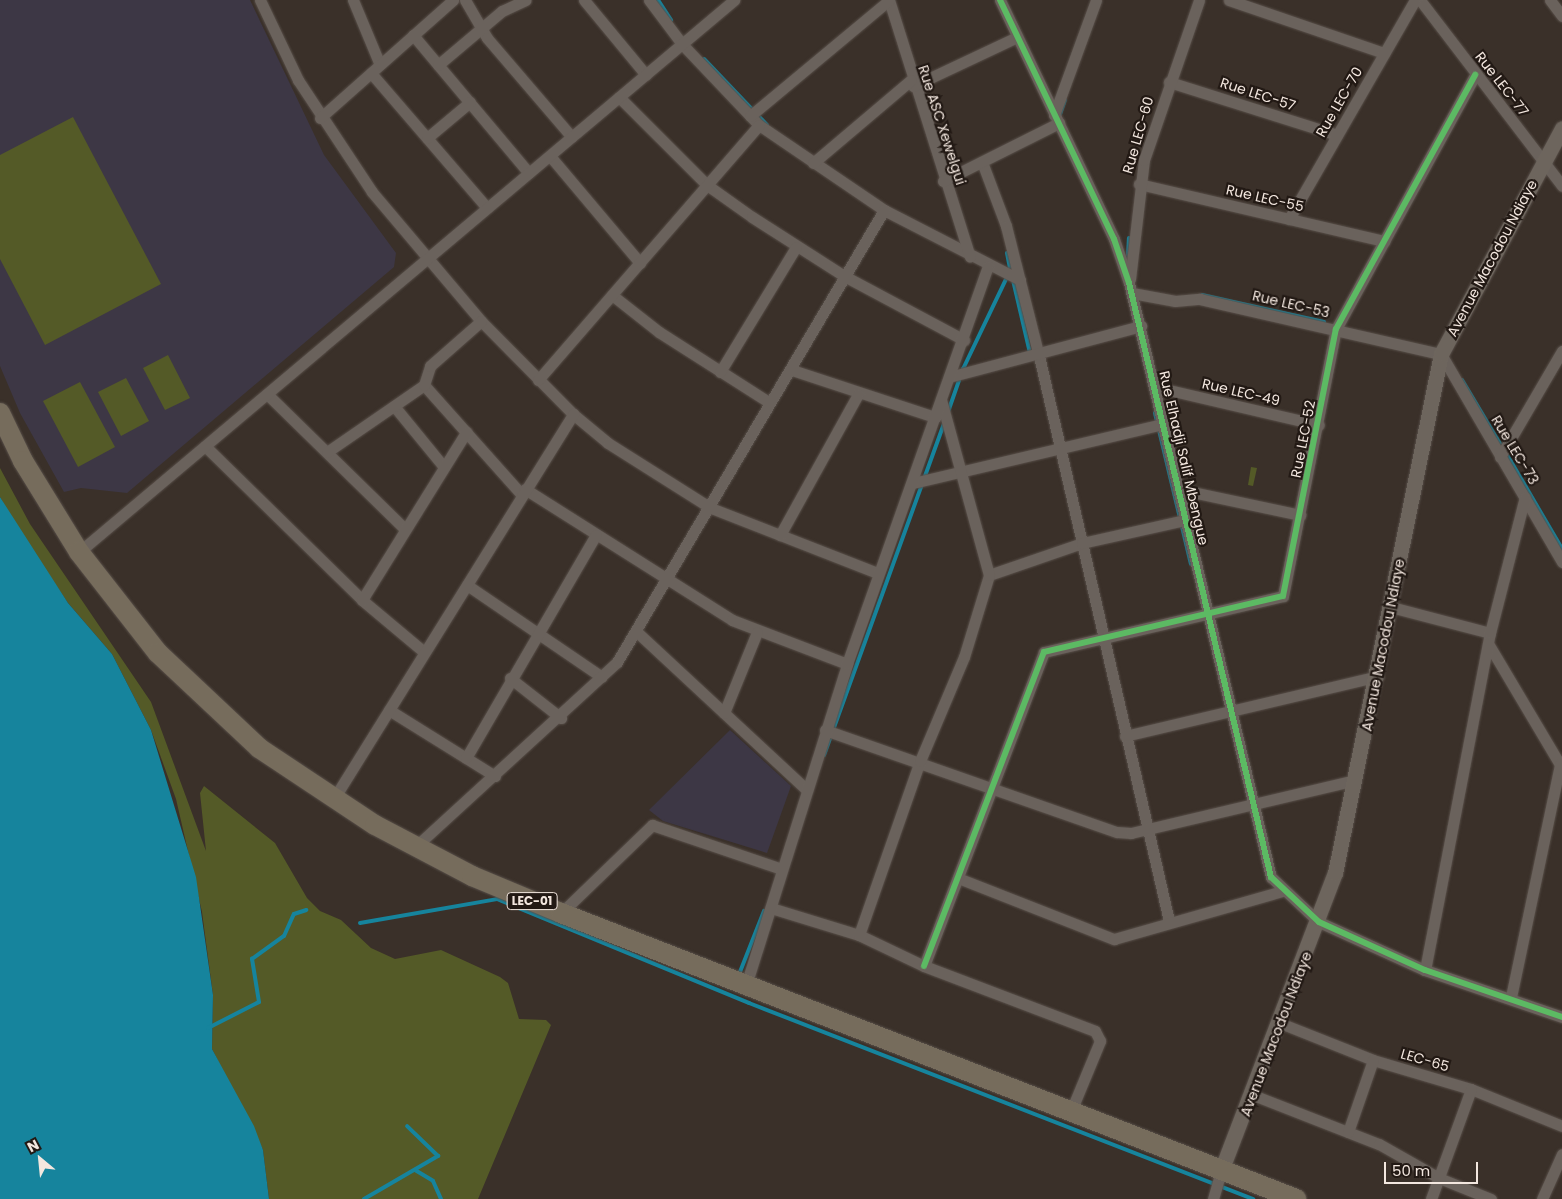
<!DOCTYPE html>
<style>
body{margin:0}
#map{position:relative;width:1562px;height:1199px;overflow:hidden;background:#3a3029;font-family:Poppins,sans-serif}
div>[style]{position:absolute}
.education>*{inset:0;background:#3d3745}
.green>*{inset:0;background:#545a27}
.water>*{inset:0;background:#16849d}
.stream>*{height:4px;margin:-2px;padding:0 2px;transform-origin:2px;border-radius:2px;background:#16849d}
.roads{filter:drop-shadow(0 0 1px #574e48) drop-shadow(0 0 1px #574e48)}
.street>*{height:11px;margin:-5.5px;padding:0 5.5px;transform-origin:5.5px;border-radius:5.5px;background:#6a625c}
.secondary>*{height:15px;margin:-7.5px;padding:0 7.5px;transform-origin:7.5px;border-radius:7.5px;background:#6d655d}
.highway>*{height:20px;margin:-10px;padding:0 10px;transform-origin:10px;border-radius:10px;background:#766c5c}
.cycleway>*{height:6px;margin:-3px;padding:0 3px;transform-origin:3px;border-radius:3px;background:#5cba63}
span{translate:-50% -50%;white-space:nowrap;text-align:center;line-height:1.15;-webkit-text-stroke:4.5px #221914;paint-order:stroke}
.shield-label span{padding:1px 4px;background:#221914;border:1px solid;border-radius:4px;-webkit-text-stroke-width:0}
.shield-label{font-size:12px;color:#f3e7df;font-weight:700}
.street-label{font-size:14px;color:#f3e7df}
.north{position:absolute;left:15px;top:1134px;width:50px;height:50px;-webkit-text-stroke:4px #221914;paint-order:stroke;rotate:332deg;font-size:14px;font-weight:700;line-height:20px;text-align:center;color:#f3e7df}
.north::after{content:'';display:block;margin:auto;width:18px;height:22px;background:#f3e7df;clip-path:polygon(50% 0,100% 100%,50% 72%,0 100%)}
.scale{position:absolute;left:1384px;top:1162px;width:94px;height:22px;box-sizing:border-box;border:2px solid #f3e7df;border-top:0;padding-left:6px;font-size:15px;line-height:18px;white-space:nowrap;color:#f3e7df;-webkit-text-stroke:4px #221914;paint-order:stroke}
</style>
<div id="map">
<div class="education">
<i style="clip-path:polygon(0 0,250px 0,324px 155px,396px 253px,394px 267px,127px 493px,81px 488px,64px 492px,20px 413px,0 366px)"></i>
<i style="clip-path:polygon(730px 730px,791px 786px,767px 853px,663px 821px,649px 810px)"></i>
</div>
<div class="green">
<i style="clip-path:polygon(73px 117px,161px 284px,45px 345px,0 259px,0 155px)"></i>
<i style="clip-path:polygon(168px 355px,190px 398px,165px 410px,143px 368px)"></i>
<i style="clip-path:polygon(126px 378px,149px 421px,121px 436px,98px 392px)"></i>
<i style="clip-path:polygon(80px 382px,115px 447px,78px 467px,43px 401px)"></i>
<i style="clip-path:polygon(1251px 467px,1257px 468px,1253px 486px,1248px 485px)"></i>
<i style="clip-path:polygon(0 468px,30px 524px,151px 702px,206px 851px,200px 793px,204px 786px,275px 843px,307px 898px,320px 911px,341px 920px,371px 948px,395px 959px,441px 950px,500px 977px,508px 983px,519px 1019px,546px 1020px,551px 1025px,478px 1199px,269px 1199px,263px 1150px,212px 1049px,213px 995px,202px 912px,176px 799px,151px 730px,112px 654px,68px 603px,16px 526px,0 497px)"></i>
</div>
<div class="water">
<i style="clip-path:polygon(0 497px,68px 603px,112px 654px,151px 730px,196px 877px,213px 995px,212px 1049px,254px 1126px,263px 1150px,269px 1199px,0 1199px)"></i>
</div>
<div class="stream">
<i style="left:658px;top:0;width:24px;rotate:57deg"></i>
<i style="left:704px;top:59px;width:91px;rotate:46.3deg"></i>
<i style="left:1059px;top:117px;width:18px;rotate:-71deg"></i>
<i style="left:1007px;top:253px;width:20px;rotate:79deg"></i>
<i style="left:1128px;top:256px;width:18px;rotate:-87deg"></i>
<i style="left:1013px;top:280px;width:75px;rotate:76.9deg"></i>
<i style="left:1202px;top:295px;width:125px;rotate:12.5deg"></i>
<i style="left:1462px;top:380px;width:78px;rotate:59.2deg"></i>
<i style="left:948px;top:412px;width:46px;rotate:-70.8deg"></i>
<i style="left:963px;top:369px;width:104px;rotate:-64.4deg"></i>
<i style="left:1155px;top:413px;width:155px;rotate:76.6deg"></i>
<i style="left:1506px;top:453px;width:111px;rotate:59.7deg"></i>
<i style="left:824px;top:755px;width:352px;rotate:-70.1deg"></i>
<i style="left:360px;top:923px;width:139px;rotate:-9.9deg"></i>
<i style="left:497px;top:899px;width:273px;rotate:22.4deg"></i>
<i style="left:749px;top:1003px;width:541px;rotate:21.25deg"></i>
<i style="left:738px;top:977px;width:71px;rotate:-68.5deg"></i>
<i style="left:208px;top:1028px;width:57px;rotate:-27deg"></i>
<i style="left:259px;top:1002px;width:44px;rotate:-99.2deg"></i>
<i style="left:252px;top:959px;width:39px;rotate:-36deg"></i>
<i style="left:284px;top:936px;width:24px;rotate:-66deg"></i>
<i style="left:294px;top:914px;width:13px;rotate:-18deg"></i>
<i style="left:415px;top:1170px;width:21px;rotate:31deg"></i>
<i style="left:433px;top:1181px;width:20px;rotate:66deg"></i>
<i style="left:364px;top:1199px;width:86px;rotate:-30.2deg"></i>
<i style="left:438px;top:1156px;width:43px;rotate:-135.9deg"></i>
</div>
<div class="roads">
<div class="street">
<i style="left:260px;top:0;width:89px;rotate:64.6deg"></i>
<i style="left:298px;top:80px;width:134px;rotate:56.5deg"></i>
<i style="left:372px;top:192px;width:169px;rotate:49.8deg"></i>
<i style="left:481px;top:321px;width:131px;rotate:45.3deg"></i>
<i style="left:573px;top:414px;width:45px;rotate:39.6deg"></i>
<i style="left:608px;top:443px;width:122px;rotate:32.3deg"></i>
<i style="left:711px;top:508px;width:179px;rotate:21.3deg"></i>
<i style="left:353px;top:0;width:70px;rotate:67.4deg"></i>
<i style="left:465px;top:0;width:44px;rotate:59.9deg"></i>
<i style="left:487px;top:38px;width:130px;rotate:49.4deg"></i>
<i style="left:584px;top:0;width:97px;rotate:50.4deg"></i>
<i style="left:649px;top:0;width:55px;rotate:53.1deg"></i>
<i style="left:682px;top:44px;width:112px;rotate:46.5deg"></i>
<i style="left:759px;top:125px;width:151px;rotate:34.2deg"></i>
<i style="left:884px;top:210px;width:153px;rotate:27.2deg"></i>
<i style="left:889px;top:0;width:269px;rotate:72.5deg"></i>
<i style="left:1000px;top:0;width:265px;rotate:64.5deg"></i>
<i style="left:1114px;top:239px;width:46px;rotate:71.2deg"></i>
<i style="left:1129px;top:283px;width:611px;rotate:76.56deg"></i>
<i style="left:1271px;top:877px;width:66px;rotate:43.2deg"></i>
<i style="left:1319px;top:922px;width:116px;rotate:24.4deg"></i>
<i style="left:1425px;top:970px;width:145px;rotate:18.9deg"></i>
<i style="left:1229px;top:0;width:164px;rotate:18.9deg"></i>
<i style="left:1420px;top:0;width:234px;rotate:52.6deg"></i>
<i style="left:1550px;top:0;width:20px;rotate:53deg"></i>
<i style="left:413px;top:35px;width:180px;rotate:50deg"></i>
<i style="left:438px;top:65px;width:84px;rotate:-40.2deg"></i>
<i style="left:502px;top:11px;width:26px;rotate:-25deg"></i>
<i style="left:371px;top:73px;width:178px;rotate:49.3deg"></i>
<i style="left:1169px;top:82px;width:176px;rotate:17.5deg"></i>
<i style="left:913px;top:86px;width:115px;rotate:-25.2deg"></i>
<i style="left:619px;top:97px;width:124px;rotate:45deg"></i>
<i style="left:707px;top:185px;width:55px;rotate:35.4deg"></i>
<i style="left:752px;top:217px;width:112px;rotate:32.6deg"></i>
<i style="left:846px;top:277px;width:134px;rotate:28.1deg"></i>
<i style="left:1054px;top:115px;width:122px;rotate:-69.9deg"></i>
<i style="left:750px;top:116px;width:181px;rotate:-39.8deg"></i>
<i style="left:320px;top:118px;width:178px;rotate:-41.6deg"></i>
<i style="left:427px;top:138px;width:56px;rotate:-39.9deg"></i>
<i style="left:550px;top:156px;width:140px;rotate:49.9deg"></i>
<i style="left:982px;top:162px;width:68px;rotate:69.4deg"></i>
<i style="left:1006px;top:226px;width:134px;rotate:75.8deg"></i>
<i style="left:1039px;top:356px;width:580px;rotate:77.04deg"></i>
<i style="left:813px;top:163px;width:128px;rotate:-40.3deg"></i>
<i style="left:943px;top:181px;width:130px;rotate:-26.6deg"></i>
<i style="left:1139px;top:184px;width:252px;rotate:13.1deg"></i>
<i style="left:1289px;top:219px;width:253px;rotate:-60.1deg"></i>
<i style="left:1130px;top:279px;width:120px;rotate:-83.3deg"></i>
<i style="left:1144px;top:160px;width:169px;rotate:-71deg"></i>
<i style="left:1132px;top:293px;width:44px;rotate:10.5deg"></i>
<i style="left:1175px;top:301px;width:25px;rotate:-5deg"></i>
<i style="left:1200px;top:299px;width:247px;rotate:12.9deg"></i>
<i style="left:1441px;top:354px;width:241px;rotate:59.8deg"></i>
<i style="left:612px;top:295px;width:60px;rotate:38.2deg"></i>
<i style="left:659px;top:332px;width:128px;rotate:32.6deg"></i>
<i style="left:792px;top:370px;width:151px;rotate:18.2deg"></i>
<i style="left:720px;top:372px;width:146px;rotate:-58.7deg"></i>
<i style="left:949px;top:377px;width:199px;rotate:-14.9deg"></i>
<i style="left:538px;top:380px;width:337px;rotate:-49.1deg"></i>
<i style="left:424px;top:385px;width:147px;rotate:48.3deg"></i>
<i style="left:1156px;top:387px;width:167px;rotate:13.1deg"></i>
<i style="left:267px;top:394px;width:193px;rotate:44.4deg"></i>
<i style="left:394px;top:406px;width:79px;rotate:50.7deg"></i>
<i style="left:205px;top:446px;width:220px;rotate:44.4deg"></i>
<i style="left:362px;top:600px;width:81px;rotate:40deg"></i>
<i style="left:327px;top:452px;width:118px;rotate:-34.6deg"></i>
<i style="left:424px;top:385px;width:20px;rotate:-72deg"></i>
<i style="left:430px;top:366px;width:68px;rotate:-41.4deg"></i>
<i style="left:1500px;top:457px;width:123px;rotate:-59.7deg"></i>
<i style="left:913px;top:483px;width:257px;rotate:-13.3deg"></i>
<i style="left:525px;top:489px;width:245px;rotate:32.3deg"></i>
<i style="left:732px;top:620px;width:123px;rotate:20.9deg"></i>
<i style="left:1178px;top:489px;width:125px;rotate:12deg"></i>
<i style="left:780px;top:535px;width:161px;rotate:-61deg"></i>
<i style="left:79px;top:552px;width:857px;rotate:-40.12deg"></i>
<i style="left:989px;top:575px;width:98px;rotate:-19deg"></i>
<i style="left:1082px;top:543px;width:106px;rotate:-12.6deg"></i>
<i style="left:467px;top:585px;width:163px;rotate:34.3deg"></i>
<i style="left:362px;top:600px;width:198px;rotate:-58.2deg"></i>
<i style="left:1391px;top:607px;width:102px;rotate:14.7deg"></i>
<i style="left:638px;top:633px;width:229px;rotate:42.9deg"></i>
<i style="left:1489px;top:645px;width:143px;rotate:59.3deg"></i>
<i style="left:510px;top:678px;width:65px;rotate:38.1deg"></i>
<i style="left:389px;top:710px;width:125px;rotate:31.9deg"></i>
<i style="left:724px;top:713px;width:87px;rotate:-67.8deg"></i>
<i style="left:825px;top:730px;width:309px;rotate:19.3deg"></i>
<i style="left:1117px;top:832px;width:14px;rotate:4deg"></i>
<i style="left:1131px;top:833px;width:230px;rotate:-13.3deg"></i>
<i style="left:1125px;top:736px;width:260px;rotate:-13.3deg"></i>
<i style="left:466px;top:758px;width:258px;rotate:-59.8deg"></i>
<i style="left:333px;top:800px;width:455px;rotate:-58.1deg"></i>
<i style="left:414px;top:848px;width:275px;rotate:-42.5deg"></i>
<i style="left:617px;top:662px;width:525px;rotate:-59.43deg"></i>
<i style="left:958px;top:878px;width:168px;rotate:21.4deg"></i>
<i style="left:1114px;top:939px;width:175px;rotate:-15.9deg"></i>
<i style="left:771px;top:908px;width:92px;rotate:17.1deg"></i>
<i style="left:859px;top:935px;width:72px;rotate:25.5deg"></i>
<i style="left:924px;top:966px;width:183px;rotate:20.8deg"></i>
<i style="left:1095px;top:1031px;width:11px;rotate:63deg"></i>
<i style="left:1100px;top:1041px;width:76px;rotate:112.5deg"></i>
<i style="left:561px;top:913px;width:127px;rotate:-44deg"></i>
<i style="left:652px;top:825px;width:137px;rotate:18.7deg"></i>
<i style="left:859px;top:935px;width:184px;rotate:-70.7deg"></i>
<i style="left:920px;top:761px;width:113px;rotate:-67.1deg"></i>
<i style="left:964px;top:657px;width:86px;rotate:-73deg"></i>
<i style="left:989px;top:575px;width:182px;rotate:-105.3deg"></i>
<i style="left:924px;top:966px;width:336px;rotate:-69.1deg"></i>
<i style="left:1044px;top:652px;width:245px;rotate:-13.2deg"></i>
<i style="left:1283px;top:596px;width:272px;rotate:-78.8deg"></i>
<i style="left:1336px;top:329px;width:290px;rotate:-61.3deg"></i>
<i style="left:1425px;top:970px;width:343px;rotate:-79.1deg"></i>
<i style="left:1490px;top:633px;width:140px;rotate:-75.6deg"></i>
<i style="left:746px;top:985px;width:337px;rotate:-72.5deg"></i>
<i style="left:847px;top:664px;width:422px;rotate:-70.5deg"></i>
<i style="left:1511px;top:997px;width:238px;rotate:-78.1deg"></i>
<i style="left:1280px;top:1023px;width:100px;rotate:21.7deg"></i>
<i style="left:1373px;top:1060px;width:102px;rotate:16.5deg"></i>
<i style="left:1471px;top:1089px;width:98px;rotate:22.1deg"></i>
<i style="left:1253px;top:1095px;width:135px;rotate:21.3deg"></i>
<i style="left:1379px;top:1144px;width:69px;rotate:29.5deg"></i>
<i style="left:1439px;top:1178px;width:56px;rotate:22deg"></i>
<i style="left:1348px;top:1132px;width:76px;rotate:-70.9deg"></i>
<i style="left:1213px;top:1199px;width:29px;rotate:-74deg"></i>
<i style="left:1431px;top:1199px;width:117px;rotate:-70deg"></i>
<i style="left:1542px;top:1199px;width:49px;rotate:-66deg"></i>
</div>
<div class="secondary">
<i style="left:1221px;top:1171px;width:319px;rotate:-69.1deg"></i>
<i style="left:1335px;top:873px;width:530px;rotate:-78.46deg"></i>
<i style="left:1441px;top:354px;width:256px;rotate:-61.8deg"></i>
</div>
<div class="highway">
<i style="left:0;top:413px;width:53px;rotate:64.4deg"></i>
<i style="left:23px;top:461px;width:107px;rotate:58.4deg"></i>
<i style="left:79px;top:552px;width:128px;rotate:52deg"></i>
<i style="left:158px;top:653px;width:139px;rotate:43.2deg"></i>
<i style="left:259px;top:748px;width:139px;rotate:33.6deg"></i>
<i style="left:375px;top:825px;width:110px;rotate:27.7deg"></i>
<i style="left:472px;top:876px;width:96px;rotate:22.6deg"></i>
<i style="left:561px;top:913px;width:789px;rotate:21.26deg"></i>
</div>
</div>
<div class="cycleway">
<i style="left:1000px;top:0;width:265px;rotate:64.5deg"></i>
<i style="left:1114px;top:239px;width:46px;rotate:71.2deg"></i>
<i style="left:1129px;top:283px;width:611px;rotate:76.56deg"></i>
<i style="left:1271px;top:877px;width:66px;rotate:43.2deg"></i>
<i style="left:1319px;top:922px;width:116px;rotate:24.4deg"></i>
<i style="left:1425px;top:970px;width:145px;rotate:18.9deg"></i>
<i style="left:924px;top:966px;width:336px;rotate:-69.1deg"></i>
<i style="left:1044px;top:652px;width:245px;rotate:-13.2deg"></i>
<i style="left:1283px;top:596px;width:272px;rotate:-78.8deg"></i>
<i style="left:1336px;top:329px;width:290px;rotate:-61.3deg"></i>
</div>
<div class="shield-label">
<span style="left:532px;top:901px">LEC-01</span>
</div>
<div class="street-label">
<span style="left:1502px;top:84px;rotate:52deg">Rue LEC-77</span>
<span style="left:1258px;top:94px;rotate:18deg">Rue LEC-57</span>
<span style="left:1339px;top:102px;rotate:-60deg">Rue LEC-70</span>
<span style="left:942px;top:125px;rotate:72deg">Rue ASC Xewelgui</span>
<span style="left:1138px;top:135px;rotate:-74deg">Rue LEC-60</span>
<span style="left:1265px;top:198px;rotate:13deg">Rue LEC-55</span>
<span style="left:1492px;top:258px;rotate:-62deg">Avenue Macodou Ndiaye</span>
<span style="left:1291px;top:304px;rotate:13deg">Rue LEC-53</span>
<span style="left:1241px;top:392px;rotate:13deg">Rue LEC-49</span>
<span style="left:1303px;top:439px;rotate:-79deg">Rue LEC-52</span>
<span style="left:1515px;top:450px;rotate:59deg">Rue LEC-73</span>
<span style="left:1184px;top:458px;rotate:77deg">Rue Elhadji Salif Mbengue</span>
<span style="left:1383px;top:645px;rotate:-79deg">Avenue Macodou Ndiaye</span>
<span style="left:1276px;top:1034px;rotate:-69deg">Avenue Macodou Ndiaye</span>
<span style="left:1425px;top:1060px;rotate:16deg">LEC-65</span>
</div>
<div class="north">N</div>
<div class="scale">50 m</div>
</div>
